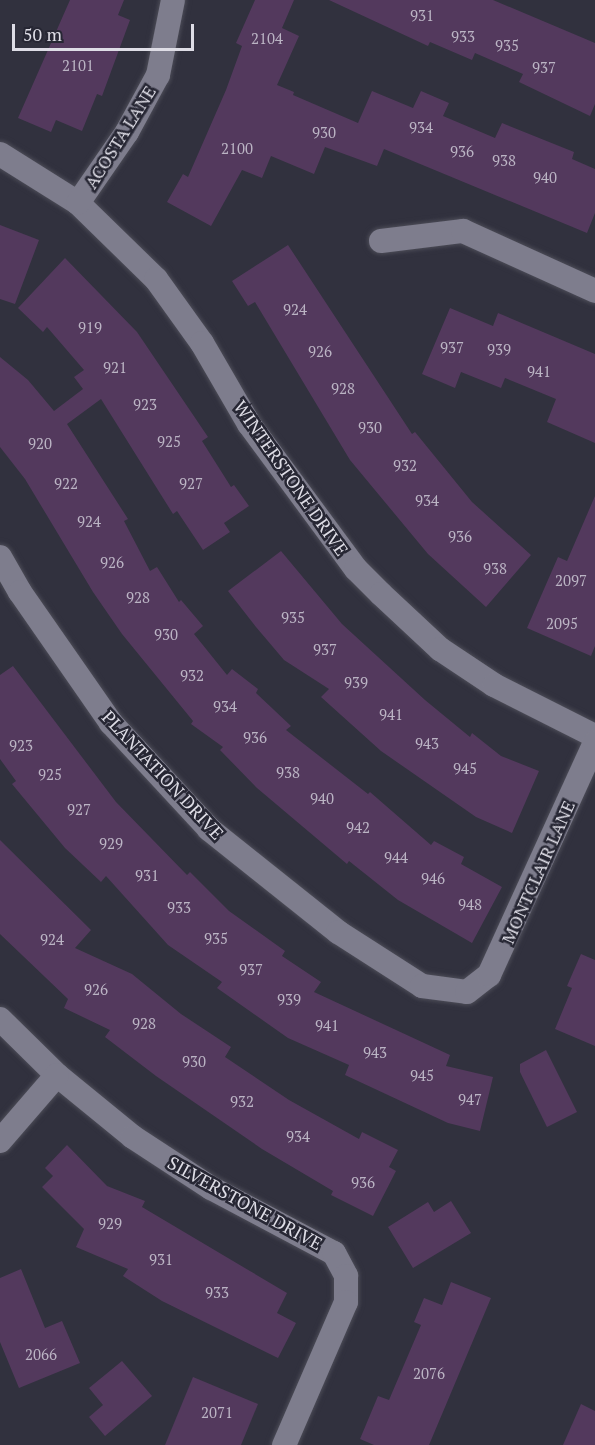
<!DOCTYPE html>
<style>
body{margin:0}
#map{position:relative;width:595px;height:1445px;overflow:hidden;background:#31313e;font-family:"PT Serif",serif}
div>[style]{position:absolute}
.building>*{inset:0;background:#53395d}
.roads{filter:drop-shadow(0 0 2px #4c4c57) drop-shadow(0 0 2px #4c4c57)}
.minor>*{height:24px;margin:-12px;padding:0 12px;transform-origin:12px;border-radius:12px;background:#7e7d8d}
span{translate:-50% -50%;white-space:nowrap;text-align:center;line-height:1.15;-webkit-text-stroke:5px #272734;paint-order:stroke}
.number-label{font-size:15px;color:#bbb4c4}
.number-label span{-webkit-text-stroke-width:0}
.street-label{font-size:18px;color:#dedde6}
.scale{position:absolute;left:12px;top:24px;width:182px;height:27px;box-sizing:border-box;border:3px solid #dedde6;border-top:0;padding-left:8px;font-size:18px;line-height:21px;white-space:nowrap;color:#dedde6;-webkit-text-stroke:4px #272734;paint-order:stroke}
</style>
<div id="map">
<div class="building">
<i style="clip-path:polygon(70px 0,124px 0,118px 15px,130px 20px,102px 96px,97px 94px,82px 131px,56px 120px,51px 132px,18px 118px)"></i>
<i style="clip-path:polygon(255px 0,294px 0,282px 28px,299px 36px,277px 85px,294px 92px,293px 95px,358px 123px,372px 91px,413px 108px,421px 91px,449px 103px,443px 116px,495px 138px,502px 123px,574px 152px,572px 159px,595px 169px,595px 213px,587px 233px,384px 149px,377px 166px,325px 147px,314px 174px,271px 156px,262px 178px,242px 170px,211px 226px,167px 202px,183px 174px,188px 177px,226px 90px,242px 46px,236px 43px)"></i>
<i style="clip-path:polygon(329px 0,493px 0,595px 43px,595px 104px,590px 116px,519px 82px,523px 74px,475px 53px,472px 60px,430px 42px,428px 46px)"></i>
<i style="clip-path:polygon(0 225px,39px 240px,15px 304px,0 299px)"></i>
<i style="clip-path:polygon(288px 245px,412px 434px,415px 432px,472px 502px,531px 555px,486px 607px,428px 554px,350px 460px,255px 302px,248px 306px,232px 281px)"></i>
<i style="clip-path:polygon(65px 258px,137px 332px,208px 437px,202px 441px,231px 487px,234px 485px,249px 506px,224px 523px,230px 532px,203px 550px,177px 511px,173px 514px,101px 399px,67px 424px,128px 519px,124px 521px,150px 571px,157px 567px,179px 602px,181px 600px,203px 626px,194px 634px,227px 675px,232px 669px,258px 689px,256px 693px,291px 726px,286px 730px,368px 794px,370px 792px,431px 845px,434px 841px,464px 857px,461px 864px,502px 887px,472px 943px,398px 900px,349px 861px,347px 864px,257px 788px,220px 750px,223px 747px,191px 724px,193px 721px,122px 634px,93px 592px,25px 479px,0 447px,0 357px,28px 380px,54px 411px,83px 389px,74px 377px,84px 370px,47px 327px,43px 332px,18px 308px)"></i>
<i style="clip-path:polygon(450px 308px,493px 326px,498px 313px,595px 354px,595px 443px,547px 422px,556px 399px,505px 378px,501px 388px,461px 372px,455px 388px,422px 374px)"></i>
<i style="clip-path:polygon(595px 496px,595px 646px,591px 656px,527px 628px,558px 557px,567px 561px)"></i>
<i style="clip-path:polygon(281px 551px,342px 624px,425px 700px,470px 737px,472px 733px,501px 756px,539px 771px,512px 833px,476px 817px,381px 751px,321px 697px,329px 689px,284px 660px,256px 627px,228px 591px)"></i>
<i style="clip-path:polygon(13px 666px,116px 802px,187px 875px,190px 872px,229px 911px,285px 951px,282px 956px,321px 982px,314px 992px,450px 1055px,446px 1066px,493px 1077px,480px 1131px,448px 1123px,345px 1075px,349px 1065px,288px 1038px,217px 988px,222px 982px,168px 945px,106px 876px,101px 882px,65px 848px,12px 784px,16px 781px,0 759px,0 675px)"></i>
<i style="clip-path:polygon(0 840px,91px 930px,75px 948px,132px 974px,181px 1014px,231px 1047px,225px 1057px,289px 1100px,359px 1139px,362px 1132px,398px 1150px,389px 1167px,396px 1171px,373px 1216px,331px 1195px,333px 1191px,262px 1149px,156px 1076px,105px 1037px,110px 1030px,64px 1008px,68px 999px,0 934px)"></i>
<i style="clip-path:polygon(581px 954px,595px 960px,595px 1046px,555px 1029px,572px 988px,567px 986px)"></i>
<i style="clip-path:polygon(546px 1050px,577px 1112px,547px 1127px,520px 1072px,520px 1064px)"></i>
<i style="clip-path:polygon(67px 1145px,107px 1186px,145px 1201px,142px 1207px,287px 1293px,277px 1313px,296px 1323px,278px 1358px,162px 1301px,123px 1276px,128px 1269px,76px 1247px,84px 1229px,42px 1187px,53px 1176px,45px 1168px)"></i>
<i style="clip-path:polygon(451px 1201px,471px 1233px,413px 1268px,388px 1227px,428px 1202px,434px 1212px)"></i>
<i style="clip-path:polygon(21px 1269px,45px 1328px,62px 1321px,80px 1363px,19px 1388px,0 1342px,0 1278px)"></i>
<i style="clip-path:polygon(451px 1282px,491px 1298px,429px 1445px,374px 1445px,360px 1439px,378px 1396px,389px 1400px,421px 1325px,414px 1322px,424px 1298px,442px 1305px)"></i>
<i style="clip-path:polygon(122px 1361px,152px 1396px,105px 1436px,89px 1417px,103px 1405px,89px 1388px)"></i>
<i style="clip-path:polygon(193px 1377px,258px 1404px,241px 1445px,165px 1445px)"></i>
<i style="clip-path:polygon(581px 1404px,595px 1411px,595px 1445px,563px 1445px)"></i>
</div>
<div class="roads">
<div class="minor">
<i style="left:0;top:154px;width:92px;rotate:32.1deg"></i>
<i style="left:78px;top:203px;width:109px;rotate:44.3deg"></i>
<i style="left:156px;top:279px;width:79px;rotate:54.3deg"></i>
<i style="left:202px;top:343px;width:94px;rotate:59.9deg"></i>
<i style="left:249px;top:424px;width:180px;rotate:53.6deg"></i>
<i style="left:356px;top:569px;width:35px;rotate:45deg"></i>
<i style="left:381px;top:594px;width:81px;rotate:43deg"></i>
<i style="left:440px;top:649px;width:65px;rotate:33.7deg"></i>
<i style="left:494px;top:685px;width:113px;rotate:26.8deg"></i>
<i style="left:78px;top:203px;width:86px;rotate:-55.4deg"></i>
<i style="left:127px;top:132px;width:65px;rotate:-61.5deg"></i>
<i style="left:158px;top:75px;width:76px;rotate:-78.7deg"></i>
<i style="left:381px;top:241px;width:83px;rotate:-7deg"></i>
<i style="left:463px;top:231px;width:145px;rotate:24.4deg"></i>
<i style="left:0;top:557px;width:40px;rotate:60.3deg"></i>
<i style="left:20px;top:592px;width:160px;rotate:55.2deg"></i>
<i style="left:111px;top:723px;width:144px;rotate:47.2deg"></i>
<i style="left:209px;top:829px;width:165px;rotate:38.6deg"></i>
<i style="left:338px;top:932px;width:100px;rotate:32.7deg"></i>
<i style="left:422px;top:986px;width:45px;rotate:7.6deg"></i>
<i style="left:467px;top:992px;width:28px;rotate:-38deg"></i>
<i style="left:489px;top:975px;width:256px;rotate:-65.5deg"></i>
<i style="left:0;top:1019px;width:80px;rotate:44.5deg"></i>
<i style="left:57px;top:1075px;width:98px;rotate:39.2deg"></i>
<i style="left:133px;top:1137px;width:93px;rotate:33.2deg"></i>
<i style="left:211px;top:1188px;width:139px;rotate:27.9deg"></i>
<i style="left:334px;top:1253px;width:26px;rotate:62deg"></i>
<i style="left:346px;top:1276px;width:26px;rotate:90deg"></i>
<i style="left:346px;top:1302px;width:156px;rotate:113.4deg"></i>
<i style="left:0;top:1141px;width:87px;rotate:-49.2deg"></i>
</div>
</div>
<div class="number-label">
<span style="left:422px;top:16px">931</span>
<span style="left:463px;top:37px">933</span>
<span style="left:267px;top:39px">2104</span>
<span style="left:507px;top:46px">935</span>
<span style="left:78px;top:66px">2101</span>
<span style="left:544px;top:68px">937</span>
<span style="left:421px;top:128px">934</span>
<span style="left:324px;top:133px">930</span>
<span style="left:237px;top:149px">2100</span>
<span style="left:462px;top:152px">936</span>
<span style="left:504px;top:161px">938</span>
<span style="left:545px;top:178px">940</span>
<span style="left:295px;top:310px">924</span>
<span style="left:90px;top:328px">919</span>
<span style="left:452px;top:348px">937</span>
<span style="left:499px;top:350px">939</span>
<span style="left:320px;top:352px">926</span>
<span style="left:115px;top:368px">921</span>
<span style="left:539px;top:372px">941</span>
<span style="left:343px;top:389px">928</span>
<span style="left:145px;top:405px">923</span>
<span style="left:370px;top:428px">930</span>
<span style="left:169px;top:442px">925</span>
<span style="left:40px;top:444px">920</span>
<span style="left:405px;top:466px">932</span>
<span style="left:66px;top:484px">922</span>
<span style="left:191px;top:484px">927</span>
<span style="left:427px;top:501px">934</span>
<span style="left:89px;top:522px">924</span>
<span style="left:460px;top:537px">936</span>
<span style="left:112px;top:563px">926</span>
<span style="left:495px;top:569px">938</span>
<span style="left:571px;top:581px">2097</span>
<span style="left:138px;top:598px">928</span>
<span style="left:293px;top:618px">935</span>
<span style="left:562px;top:624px">2095</span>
<span style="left:166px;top:635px">930</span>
<span style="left:325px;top:650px">937</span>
<span style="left:192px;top:676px">932</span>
<span style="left:356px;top:683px">939</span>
<span style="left:225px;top:707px">934</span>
<span style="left:391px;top:715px">941</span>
<span style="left:255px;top:738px">936</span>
<span style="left:427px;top:744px">943</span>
<span style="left:21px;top:746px">923</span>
<span style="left:465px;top:769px">945</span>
<span style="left:288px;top:773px">938</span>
<span style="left:50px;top:775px">925</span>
<span style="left:322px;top:799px">940</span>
<span style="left:79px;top:810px">927</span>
<span style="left:358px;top:828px">942</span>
<span style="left:111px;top:844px">929</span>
<span style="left:396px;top:858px">944</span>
<span style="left:147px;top:876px">931</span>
<span style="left:433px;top:879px">946</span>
<span style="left:470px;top:905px">948</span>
<span style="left:179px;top:908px">933</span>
<span style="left:216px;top:939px">935</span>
<span style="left:52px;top:940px">924</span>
<span style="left:251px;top:970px">937</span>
<span style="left:96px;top:990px">926</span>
<span style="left:289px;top:1000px">939</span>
<span style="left:144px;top:1024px">928</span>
<span style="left:327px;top:1026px">941</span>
<span style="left:375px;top:1053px">943</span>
<span style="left:194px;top:1062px">930</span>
<span style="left:422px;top:1076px">945</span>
<span style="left:470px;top:1100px">947</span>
<span style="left:242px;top:1102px">932</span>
<span style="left:298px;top:1137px">934</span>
<span style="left:363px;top:1183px">936</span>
<span style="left:110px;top:1224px">929</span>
<span style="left:161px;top:1260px">931</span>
<span style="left:217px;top:1293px">933</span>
<span style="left:41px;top:1355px">2066</span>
<span style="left:429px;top:1374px">2076</span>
<span style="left:217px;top:1413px">2071</span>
</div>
<div class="street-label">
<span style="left:120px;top:137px;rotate:-58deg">ACOSTA LANE</span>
<span style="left:291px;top:478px;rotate:55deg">WINTERSTONE DRIVE</span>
<span style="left:163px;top:775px;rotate:47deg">PLANTATION DRIVE</span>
<span style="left:538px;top:872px;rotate:-66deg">MONTCLAIR LANE</span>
<span style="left:245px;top:1203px;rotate:29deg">SILVERSTONE DRIVE</span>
</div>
<div class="scale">50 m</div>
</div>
